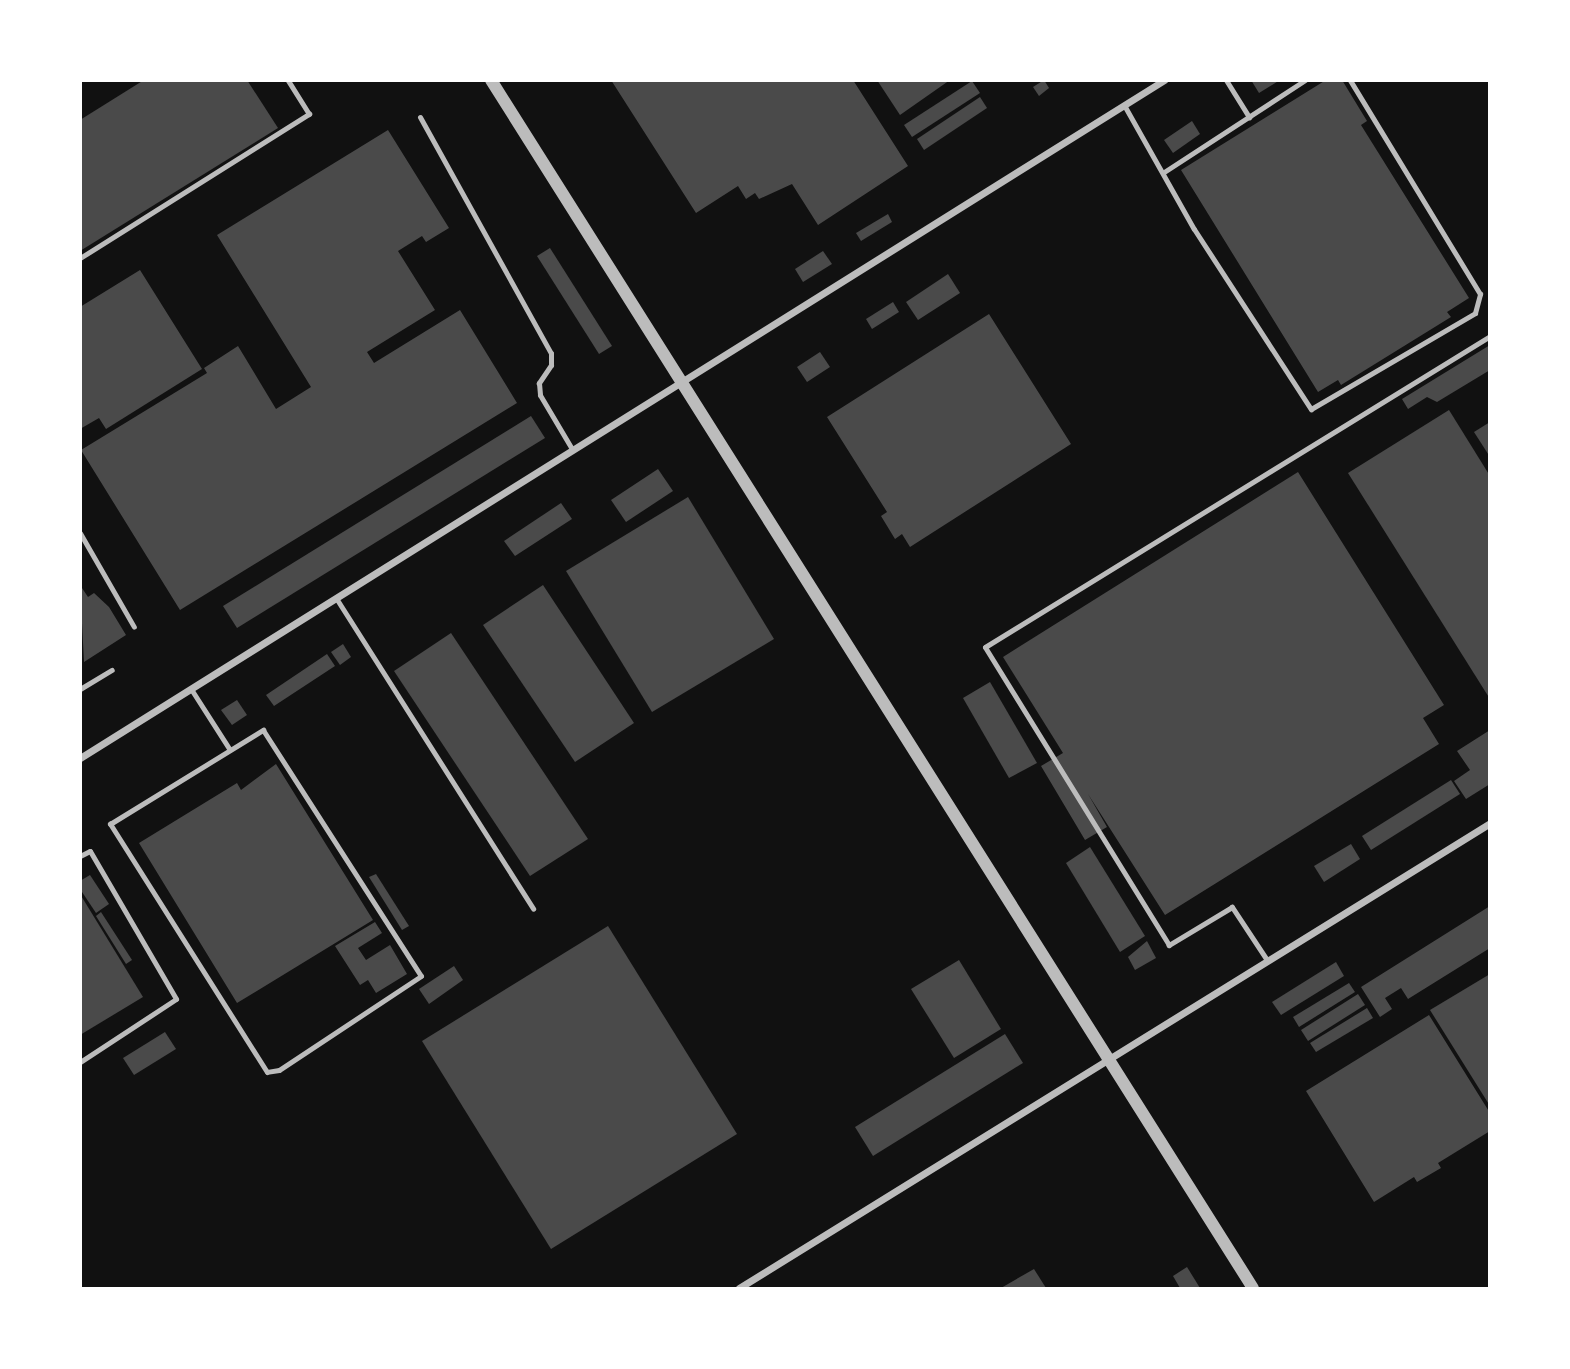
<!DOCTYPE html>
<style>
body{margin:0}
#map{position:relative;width:1570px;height:1369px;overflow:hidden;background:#111;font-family:"Open Sans",sans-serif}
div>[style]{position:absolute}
.building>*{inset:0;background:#4a4a4a}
.service>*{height:5px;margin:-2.5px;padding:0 2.5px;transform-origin:2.5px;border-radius:2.5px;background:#bcbcbc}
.minor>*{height:7px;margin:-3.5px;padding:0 3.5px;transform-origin:3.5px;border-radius:3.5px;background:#bcbcbc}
.tertiary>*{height:12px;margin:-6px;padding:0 6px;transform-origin:6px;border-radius:6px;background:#bcbcbc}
span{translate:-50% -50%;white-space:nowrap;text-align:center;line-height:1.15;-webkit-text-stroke:7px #fff;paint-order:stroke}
.frame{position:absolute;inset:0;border:82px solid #fff;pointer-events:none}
</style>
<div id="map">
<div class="building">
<i style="clip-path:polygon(144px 80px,247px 80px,278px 128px,80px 251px,80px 120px)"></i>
<i style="clip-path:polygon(611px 80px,853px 80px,908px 166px,818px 225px,792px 184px,759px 199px,755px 193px,746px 199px,738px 186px,696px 213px)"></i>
<i style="clip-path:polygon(877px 80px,950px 80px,900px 115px)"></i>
<i style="clip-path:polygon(1044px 80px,1049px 88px,1039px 96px,1033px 87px)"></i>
<i style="clip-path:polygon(1251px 80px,1280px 80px,1259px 93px)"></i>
<i style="clip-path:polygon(1326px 80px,1342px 80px,1367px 121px,1361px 125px,1469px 298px,1447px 312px,1451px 317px,1341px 385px,1338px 380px,1318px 392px,1181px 170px)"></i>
<i style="clip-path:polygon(972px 81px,980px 93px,912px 137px,904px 125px)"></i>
<i style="clip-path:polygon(980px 97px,987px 108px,924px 150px,917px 139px)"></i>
<i style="clip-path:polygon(1192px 121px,1200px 134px,1173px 153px,1164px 140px)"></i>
<i style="clip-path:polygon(388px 130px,449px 228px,426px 242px,422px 236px,398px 251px,435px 310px,367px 352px,374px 363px,460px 310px,517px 403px,180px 610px,81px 450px,207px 373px,204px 368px,238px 346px,276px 409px,311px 387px,217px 235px)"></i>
<i style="clip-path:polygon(888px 214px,892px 222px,861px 241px,856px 233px)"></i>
<i style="clip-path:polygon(550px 248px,612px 346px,599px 354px,537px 256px)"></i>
<i style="clip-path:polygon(823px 251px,832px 264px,803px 282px,795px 269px)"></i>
<i style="clip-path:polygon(140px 270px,202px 369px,106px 429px,99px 418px,80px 429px,80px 307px)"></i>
<i style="clip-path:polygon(948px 274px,960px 293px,918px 320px,906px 302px)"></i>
<i style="clip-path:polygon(893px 302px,899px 312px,872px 329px,866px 319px)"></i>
<i style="clip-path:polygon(989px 314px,1071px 444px,910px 547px,902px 534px,895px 539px,881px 516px,887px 512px,827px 417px)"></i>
<i style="clip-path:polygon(1490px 345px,1490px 370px,1437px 402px,1427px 397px,1408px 409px,1402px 399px)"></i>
<i style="clip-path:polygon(820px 352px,830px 367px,807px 382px,797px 367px)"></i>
<i style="clip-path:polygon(1449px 410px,1490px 476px,1490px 699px,1348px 473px)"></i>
<i style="clip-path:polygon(531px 416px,545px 438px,237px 628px,223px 606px)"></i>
<i style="clip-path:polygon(1490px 422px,1490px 457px,1474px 432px)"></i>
<i style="clip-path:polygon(658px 469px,673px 491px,626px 522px,611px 500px)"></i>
<i style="clip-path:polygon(1298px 472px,1444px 705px,1423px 718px,1439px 744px,1165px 915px,1088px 794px,1107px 827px,1085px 840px,1041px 766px,1063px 753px,1003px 657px)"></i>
<i style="clip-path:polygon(688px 497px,774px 639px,652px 712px,566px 571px)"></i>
<i style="clip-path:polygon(561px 503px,572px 519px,515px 556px,504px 541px)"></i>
<i style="clip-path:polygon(80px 585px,88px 597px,94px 593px,109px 607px,126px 635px,84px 662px)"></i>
<i style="clip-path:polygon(543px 585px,634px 723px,575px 762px,483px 625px)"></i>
<i style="clip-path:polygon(451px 633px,588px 839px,530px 876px,394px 671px)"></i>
<i style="clip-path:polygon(343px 644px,351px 657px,340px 665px,331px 652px)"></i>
<i style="clip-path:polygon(327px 654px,335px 666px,274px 706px,266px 695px)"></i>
<i style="clip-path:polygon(990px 682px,1037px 763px,1009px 778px,963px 698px)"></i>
<i style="clip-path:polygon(237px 700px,247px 715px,232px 725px,221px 710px)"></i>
<i style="clip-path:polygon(1490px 730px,1490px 784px,1466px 799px,1454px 781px,1470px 770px,1457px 751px)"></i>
<i style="clip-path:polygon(276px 764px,373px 920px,237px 1003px,139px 843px,237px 783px,241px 790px)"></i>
<i style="clip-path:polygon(1451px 780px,1460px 794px,1371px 850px,1362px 836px)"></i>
<i style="clip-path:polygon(1351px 844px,1360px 859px,1324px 882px,1314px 866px)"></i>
<i style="clip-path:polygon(1090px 847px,1145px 936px,1120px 952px,1066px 863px)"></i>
<i style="clip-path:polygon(376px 874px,409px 926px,402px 930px,369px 877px)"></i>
<i style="clip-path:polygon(90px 875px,109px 904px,96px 913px,80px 889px,80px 881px)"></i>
<i style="clip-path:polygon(80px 894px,143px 997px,80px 1035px)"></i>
<i style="clip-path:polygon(1490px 906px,1490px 948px,1408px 999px,1401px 988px,1385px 998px,1392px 1009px,1380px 1017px,1361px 987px)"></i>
<i style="clip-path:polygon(101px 912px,132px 960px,126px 964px,96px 916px)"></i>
<i style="clip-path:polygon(375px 922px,382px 933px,358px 948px,366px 960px,390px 945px,407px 974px,376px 993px,368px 980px,360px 985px,335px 946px)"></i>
<i style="clip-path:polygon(608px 926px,737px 1134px,551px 1249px,422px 1041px)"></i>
<i style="clip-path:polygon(1147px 941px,1156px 958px,1135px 970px,1128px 957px)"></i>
<i style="clip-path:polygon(959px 960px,1001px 1029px,954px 1058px,911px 989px)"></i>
<i style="clip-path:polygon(1336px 962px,1344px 976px,1281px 1015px,1272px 1002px)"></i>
<i style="clip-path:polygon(454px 966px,463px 980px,429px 1004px,419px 989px)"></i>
<i style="clip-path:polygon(1490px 974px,1490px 1106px,1430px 1010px)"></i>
<i style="clip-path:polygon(1349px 983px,1355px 992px,1299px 1027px,1293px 1017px)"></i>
<i style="clip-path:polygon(1358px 994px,1365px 1005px,1308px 1041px,1301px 1030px)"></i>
<i style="clip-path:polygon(1367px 1008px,1373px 1018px,1316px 1052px,1310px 1043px)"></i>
<i style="clip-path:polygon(1429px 1015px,1490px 1113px,1490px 1131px,1438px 1163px,1441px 1168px,1417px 1182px,1414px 1177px,1374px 1202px,1306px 1091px)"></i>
<i style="clip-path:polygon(165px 1032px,176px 1049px,134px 1075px,123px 1058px)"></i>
<i style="clip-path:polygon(1005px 1034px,1023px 1063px,873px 1156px,855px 1127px)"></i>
<i style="clip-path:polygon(1187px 1267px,1200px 1288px,1180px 1288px,1173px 1276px)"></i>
<i style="clip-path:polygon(1034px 1269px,1046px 1288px,1001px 1288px)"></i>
</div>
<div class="service">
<i style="left:1226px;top:80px;width:44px;rotate:58.1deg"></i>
<i style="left:1124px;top:105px;width:142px;rotate:60.6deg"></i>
<i style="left:1194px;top:229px;width:215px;rotate:57deg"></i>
<i style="left:1311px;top:409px;width:190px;rotate:-30.3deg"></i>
<i style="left:1475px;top:313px;width:20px;rotate:-75deg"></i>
<i style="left:1480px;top:294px;width:250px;rotate:-121.3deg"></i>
<i style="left:420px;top:117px;width:270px;rotate:61deg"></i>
<i style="left:551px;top:353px;width:12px;rotate:90deg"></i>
<i style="left:551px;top:365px;width:22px;rotate:124deg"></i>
<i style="left:539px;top:383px;width:12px;rotate:85deg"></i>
<i style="left:540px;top:395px;width:63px;rotate:59.3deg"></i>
<i style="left:1164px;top:172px;width:168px;rotate:-33.1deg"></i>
<i style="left:80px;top:258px;width:271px;rotate:-32.2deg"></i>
<i style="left:309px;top:114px;width:40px;rotate:-122deg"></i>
<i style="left:80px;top:533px;width:108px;rotate:60.1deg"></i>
<i style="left:336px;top:598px;width:368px;rotate:57.6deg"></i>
<i style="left:80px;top:689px;width:37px;rotate:-31deg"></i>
<i style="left:191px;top:689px;width:72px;rotate:57.4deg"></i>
<i style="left:263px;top:730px;width:292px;rotate:57.3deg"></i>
<i style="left:421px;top:976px;width:170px;rotate:146.5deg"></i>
<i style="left:279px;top:1070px;width:12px;rotate:171deg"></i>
<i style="left:267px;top:1072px;width:294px;rotate:-122.3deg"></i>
<i style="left:110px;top:824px;width:180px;rotate:-31.6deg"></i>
<i style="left:80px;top:856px;width:11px;rotate:-27deg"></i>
<i style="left:90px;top:851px;width:171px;rotate:59.8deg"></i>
<i style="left:176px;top:999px;width:115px;rotate:146.7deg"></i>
<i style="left:1267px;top:960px;width:64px;rotate:-123.4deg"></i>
<i style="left:1232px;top:907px;width:74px;rotate:148.9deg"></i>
<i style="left:1169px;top:945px;width:350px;rotate:-121.7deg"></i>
<i style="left:985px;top:647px;width:593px;rotate:-31.63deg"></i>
</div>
<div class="minor">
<i style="left:80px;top:758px;width:1279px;rotate:-32.02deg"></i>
<i style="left:739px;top:1288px;width:883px;rotate:-31.76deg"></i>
</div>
<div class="tertiary">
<i style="left:491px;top:80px;width:1428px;rotate:57.76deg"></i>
</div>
<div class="frame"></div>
</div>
